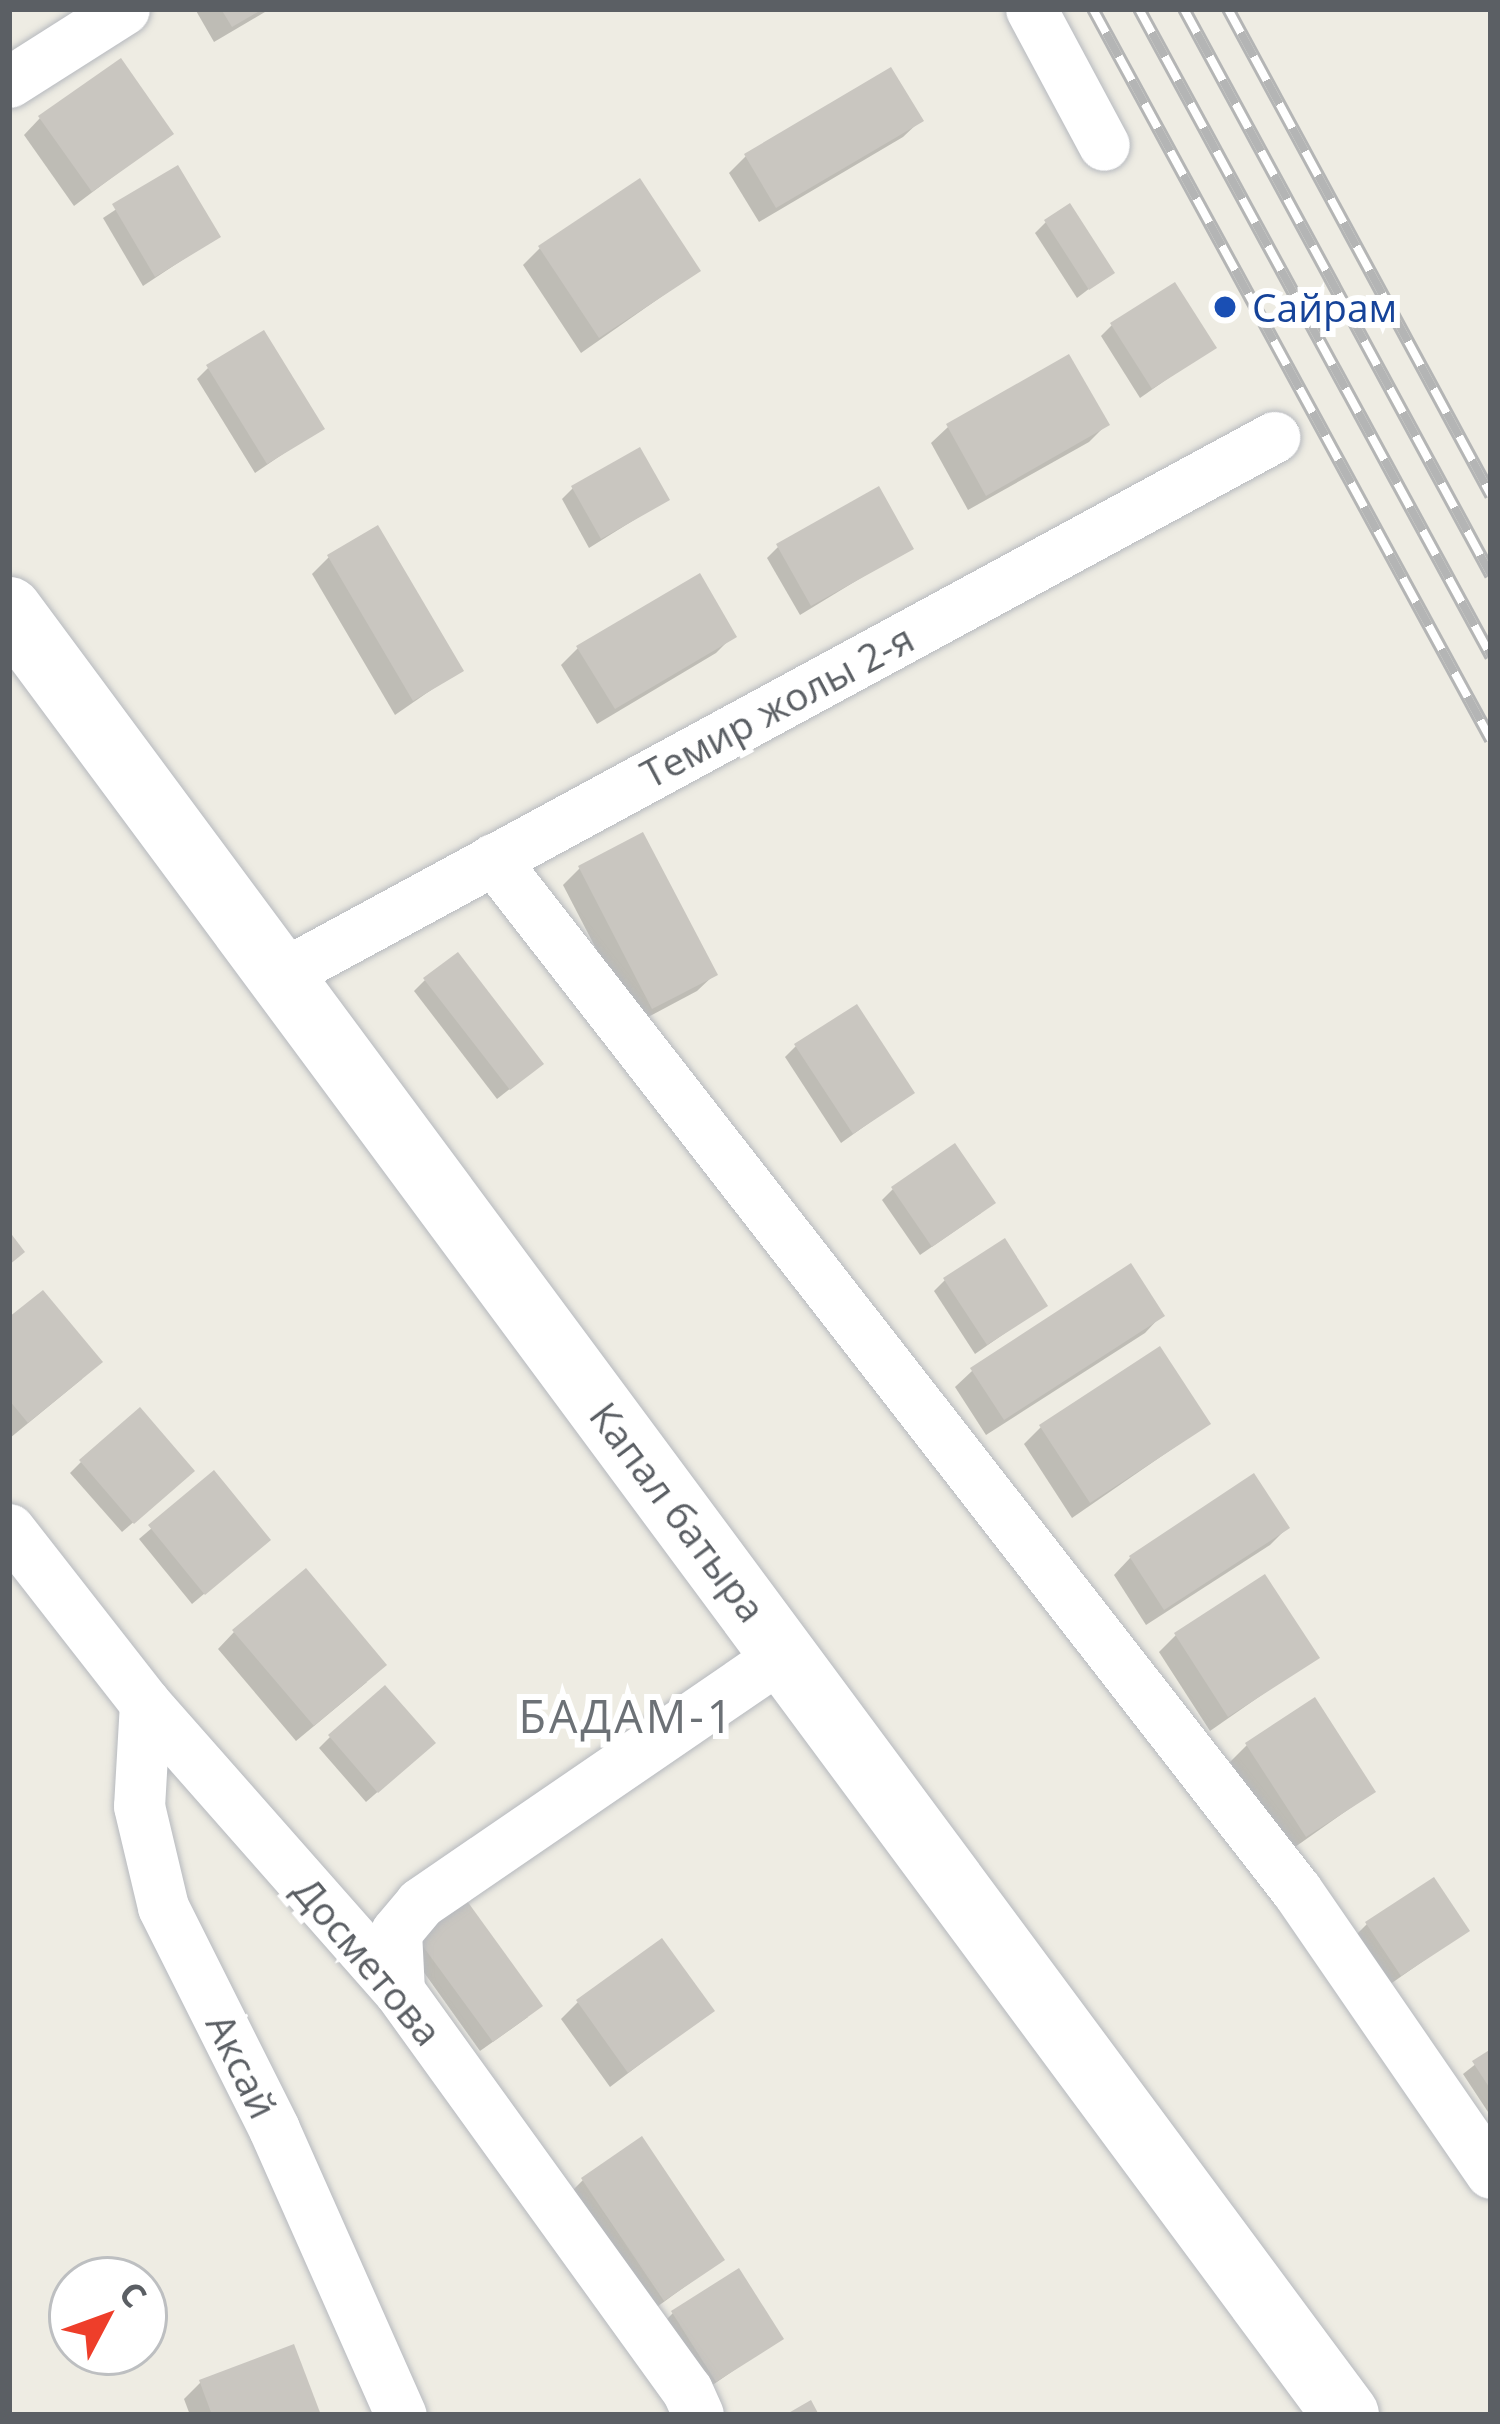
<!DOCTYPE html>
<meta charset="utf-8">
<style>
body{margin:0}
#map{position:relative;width:1500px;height:2424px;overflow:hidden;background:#eeece3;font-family:"Open Sans",sans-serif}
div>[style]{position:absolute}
.shadow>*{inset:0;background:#0003}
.building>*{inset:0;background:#c9c6c0}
.roads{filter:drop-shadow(0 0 3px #b6b9be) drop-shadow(0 0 3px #b6b9be)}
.street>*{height:51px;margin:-25.5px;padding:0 25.5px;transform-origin:25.5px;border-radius:25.5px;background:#fff}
.secondary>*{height:66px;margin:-33px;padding:0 33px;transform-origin:33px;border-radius:33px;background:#fff}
.rail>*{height:14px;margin-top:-7px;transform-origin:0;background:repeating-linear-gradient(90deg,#fff 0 27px,#b4b5b5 0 54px);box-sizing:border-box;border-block:3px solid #b4b5b5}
.dots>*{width:33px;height:33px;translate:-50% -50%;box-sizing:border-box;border:6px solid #fff;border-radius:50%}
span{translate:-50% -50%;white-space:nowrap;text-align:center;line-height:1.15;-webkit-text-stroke:12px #fff;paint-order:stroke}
.transit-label{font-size:39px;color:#164399}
.left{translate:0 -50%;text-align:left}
.street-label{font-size:39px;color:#5b5f64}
.quarter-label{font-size:45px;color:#6c7176;letter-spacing:3px}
.frame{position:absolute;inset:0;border:12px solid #5b5f64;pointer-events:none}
.north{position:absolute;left:48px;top:2256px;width:120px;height:120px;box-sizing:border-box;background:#fff;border:3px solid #bdbfc1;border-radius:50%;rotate:49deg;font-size:33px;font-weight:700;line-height:48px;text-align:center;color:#5b5f64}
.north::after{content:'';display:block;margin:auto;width:42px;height:54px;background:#ee3e2a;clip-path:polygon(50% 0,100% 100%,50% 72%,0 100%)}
</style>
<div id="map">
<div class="shadow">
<i style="clip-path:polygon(195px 9px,270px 9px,214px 42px)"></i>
<i style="clip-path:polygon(40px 118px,171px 133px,74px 206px,24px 135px)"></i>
<i style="clip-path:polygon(920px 121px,903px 137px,759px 222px,729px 173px,746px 156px)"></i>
<i style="clip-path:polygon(177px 169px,217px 237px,143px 286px,103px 218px)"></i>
<i style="clip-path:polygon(1046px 222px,1111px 272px,1077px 298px,1035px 233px)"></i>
<i style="clip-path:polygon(540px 248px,698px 271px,581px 353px,523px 265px)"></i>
<i style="clip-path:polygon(1112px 325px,1213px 347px,1140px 398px,1101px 336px)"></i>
<i style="clip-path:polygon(208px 368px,321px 428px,255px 473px,197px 379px)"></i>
<i style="clip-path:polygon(1106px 425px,1089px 442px,968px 510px,931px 443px,948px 427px)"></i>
<i style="clip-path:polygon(573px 488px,666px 500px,589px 548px,562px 499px)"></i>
<i style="clip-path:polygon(778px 547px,910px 548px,800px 615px,767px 558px)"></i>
<i style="clip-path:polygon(329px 557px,460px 670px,395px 715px,312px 574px)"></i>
<i style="clip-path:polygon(733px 636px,716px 653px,597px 724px,561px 665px,578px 648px)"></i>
<i style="clip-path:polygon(580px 868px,714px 975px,697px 991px,635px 1024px,563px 885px)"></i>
<i style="clip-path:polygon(425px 980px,529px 1074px,497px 1099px,414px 991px)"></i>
<i style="clip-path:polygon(796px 1046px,911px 1093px,841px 1143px,785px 1057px)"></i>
<i style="clip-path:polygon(893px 1189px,981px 1213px,920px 1255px,882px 1200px)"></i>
<i style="clip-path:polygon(1130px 1268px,1161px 1316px,1145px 1333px,986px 1435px,955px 1387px,972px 1371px)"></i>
<i style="clip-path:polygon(945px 1280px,1045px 1305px,975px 1354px,934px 1291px)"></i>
<i style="clip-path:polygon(9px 1321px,82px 1379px,10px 1438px,9px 1436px)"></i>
<i style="clip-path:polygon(1208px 1424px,1072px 1518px,1024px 1444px,1041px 1427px)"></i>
<i style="clip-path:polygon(81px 1462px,180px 1482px,122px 1532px,70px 1473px)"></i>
<i style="clip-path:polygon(214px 1475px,256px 1550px,192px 1604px,139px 1539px)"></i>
<i style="clip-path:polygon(1287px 1528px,1270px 1545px,1146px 1625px,1114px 1575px,1130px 1558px)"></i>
<i style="clip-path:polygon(234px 1632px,367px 1682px,296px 1741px,218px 1649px)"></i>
<i style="clip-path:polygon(1176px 1635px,1316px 1657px,1210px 1731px,1159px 1652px)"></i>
<i style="clip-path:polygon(330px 1737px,421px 1754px,366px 1802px,319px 1748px)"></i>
<i style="clip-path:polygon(1247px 1745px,1373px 1792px,1288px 1852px,1230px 1762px)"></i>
<i style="clip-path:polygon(1367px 1924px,1466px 1931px,1389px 1985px,1356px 1935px)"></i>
<i style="clip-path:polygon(413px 1932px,528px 2017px,480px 2051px,403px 1943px)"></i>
<i style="clip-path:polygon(578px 2002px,711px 2010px,610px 2087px,561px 2019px)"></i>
<i style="clip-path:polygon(1491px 2052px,1491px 2115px,1490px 2115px,1463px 2074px)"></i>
<i style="clip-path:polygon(583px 2180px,721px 2260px,646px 2315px,566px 2197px)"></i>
<i style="clip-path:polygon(673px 2313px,780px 2338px,704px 2391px,662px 2324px)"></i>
<i style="clip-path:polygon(201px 2382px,318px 2415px,190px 2415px,184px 2399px)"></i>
</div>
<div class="building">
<i style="clip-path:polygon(221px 9px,263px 9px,232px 27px)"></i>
<i style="clip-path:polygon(121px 58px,174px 134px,92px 192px,38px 116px)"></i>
<i style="clip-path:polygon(891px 67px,924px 121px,776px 208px,744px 154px)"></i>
<i style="clip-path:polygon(178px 165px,221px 237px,155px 277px,112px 204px)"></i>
<i style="clip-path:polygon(640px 178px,701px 271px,599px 338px,538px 246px)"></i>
<i style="clip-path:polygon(1070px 203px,1115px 273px,1089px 290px,1044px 220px)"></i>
<i style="clip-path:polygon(1175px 282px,1217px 348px,1152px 389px,1110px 323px)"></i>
<i style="clip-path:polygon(264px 330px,325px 429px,267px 464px,206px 365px)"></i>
<i style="clip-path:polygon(1069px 354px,1110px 425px,986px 496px,946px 424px)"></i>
<i style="clip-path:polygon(640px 447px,670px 500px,601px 539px,571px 486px)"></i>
<i style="clip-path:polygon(879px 486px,914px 549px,811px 606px,776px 544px)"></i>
<i style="clip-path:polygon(378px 525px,464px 671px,413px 701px,327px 555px)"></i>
<i style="clip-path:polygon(700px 573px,737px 637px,615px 709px,576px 646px)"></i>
<i style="clip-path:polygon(643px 832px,718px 975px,652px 1009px,578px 866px)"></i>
<i style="clip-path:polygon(458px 952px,544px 1064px,510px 1090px,423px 978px)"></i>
<i style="clip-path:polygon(857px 1004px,915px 1093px,853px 1134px,794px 1044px)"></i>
<i style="clip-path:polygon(955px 1143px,996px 1203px,932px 1247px,891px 1187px)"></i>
<i style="clip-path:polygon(9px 1231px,25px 1252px,9px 1265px)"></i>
<i style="clip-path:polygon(1005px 1238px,1048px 1306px,987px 1345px,943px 1278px)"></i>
<i style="clip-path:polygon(1131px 1263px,1165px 1316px,1004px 1420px,970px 1368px)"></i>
<i style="clip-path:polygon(43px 1290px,103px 1362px,28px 1423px,9px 1400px,9px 1317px)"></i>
<i style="clip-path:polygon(1160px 1346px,1211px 1424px,1090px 1503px,1039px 1425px)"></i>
<i style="clip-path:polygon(140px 1407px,195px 1471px,134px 1524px,79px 1460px)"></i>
<i style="clip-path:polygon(214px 1470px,271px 1540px,205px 1595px,148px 1525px)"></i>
<i style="clip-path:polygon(1254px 1473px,1290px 1528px,1164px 1610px,1129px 1556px)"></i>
<i style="clip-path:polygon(306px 1568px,387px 1665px,314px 1726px,232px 1630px)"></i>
<i style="clip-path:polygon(1265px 1574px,1320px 1658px,1228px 1717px,1174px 1633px)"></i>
<i style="clip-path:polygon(385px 1685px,436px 1743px,378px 1793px,328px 1735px)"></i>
<i style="clip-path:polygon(1315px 1697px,1376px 1792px,1306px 1837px,1245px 1743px)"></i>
<i style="clip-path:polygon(1434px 1877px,1470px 1931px,1401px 1976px,1365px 1922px)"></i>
<i style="clip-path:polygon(462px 1894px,543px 2006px,493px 2042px,411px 1930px)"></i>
<i style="clip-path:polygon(662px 1938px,715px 2011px,628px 2073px,576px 2000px)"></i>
<i style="clip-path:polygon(1491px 2049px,1491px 2090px,1472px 2061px)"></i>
<i style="clip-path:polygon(642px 2136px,725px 2260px,664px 2301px,581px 2178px)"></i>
<i style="clip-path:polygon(739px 2268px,784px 2339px,716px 2382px,671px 2311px)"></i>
<i style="clip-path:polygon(294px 2344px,321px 2415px,212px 2415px,199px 2380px)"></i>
<i style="clip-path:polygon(811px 2400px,819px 2415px,785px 2415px)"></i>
</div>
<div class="roads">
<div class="street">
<i style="left:1031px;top:9px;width:154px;rotate:61.8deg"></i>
<i style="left:9px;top:82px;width:136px;rotate:-32.4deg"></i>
<i style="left:493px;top:859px;width:1308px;rotate:52.08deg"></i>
<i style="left:1297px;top:1891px;width:342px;rotate:55.5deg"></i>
<i style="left:279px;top:976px;width:1132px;rotate:-28.44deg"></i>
<i style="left:9px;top:1529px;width:221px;rotate:52deg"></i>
<i style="left:145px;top:1703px;width:384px;rotate:48.6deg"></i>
<i style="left:399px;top:1991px;width:492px;rotate:54.2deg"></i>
<i style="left:687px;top:2390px;width:27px;rotate:66deg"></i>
<i style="left:145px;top:1703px;width:103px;rotate:93.3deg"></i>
<i style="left:139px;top:1806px;width:104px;rotate:76.6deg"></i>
<i style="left:163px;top:1907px;width:248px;rotate:63.4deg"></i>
<i style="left:274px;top:2129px;width:313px;rotate:66.1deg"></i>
<i style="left:399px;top:1991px;width:59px;rotate:-92.9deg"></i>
<i style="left:396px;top:1932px;width:38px;rotate:-50deg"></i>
<i style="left:420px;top:1903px;width:441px;rotate:-34.4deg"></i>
</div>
<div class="secondary">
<i style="left:9px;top:610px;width:2246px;rotate:53.47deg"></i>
</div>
</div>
<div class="rail">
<i style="left:1093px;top:9px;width:832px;rotate:61.43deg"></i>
<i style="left:1139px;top:9px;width:737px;rotate:61.45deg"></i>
<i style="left:1184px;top:9px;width:644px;rotate:61.52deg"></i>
<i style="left:1228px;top:9px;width:553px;rotate:61.58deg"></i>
</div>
<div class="dots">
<i style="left:1225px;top:307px;background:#1a4fb4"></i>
</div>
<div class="transit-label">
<span class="left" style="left:1252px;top:307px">Сайрам</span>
</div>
<div class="street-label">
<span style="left:777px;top:706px;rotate:-28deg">Темир жолы 2-я</span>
<span style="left:678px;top:1512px;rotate:53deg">Капал батыра</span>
<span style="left:368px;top:1961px;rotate:50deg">Досметова</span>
<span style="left:242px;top:2066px;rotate:64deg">Аксай</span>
</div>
<div class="quarter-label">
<span style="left:627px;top:1716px">БАДАМ-1</span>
</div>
<div class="frame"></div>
<div class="north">С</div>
</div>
